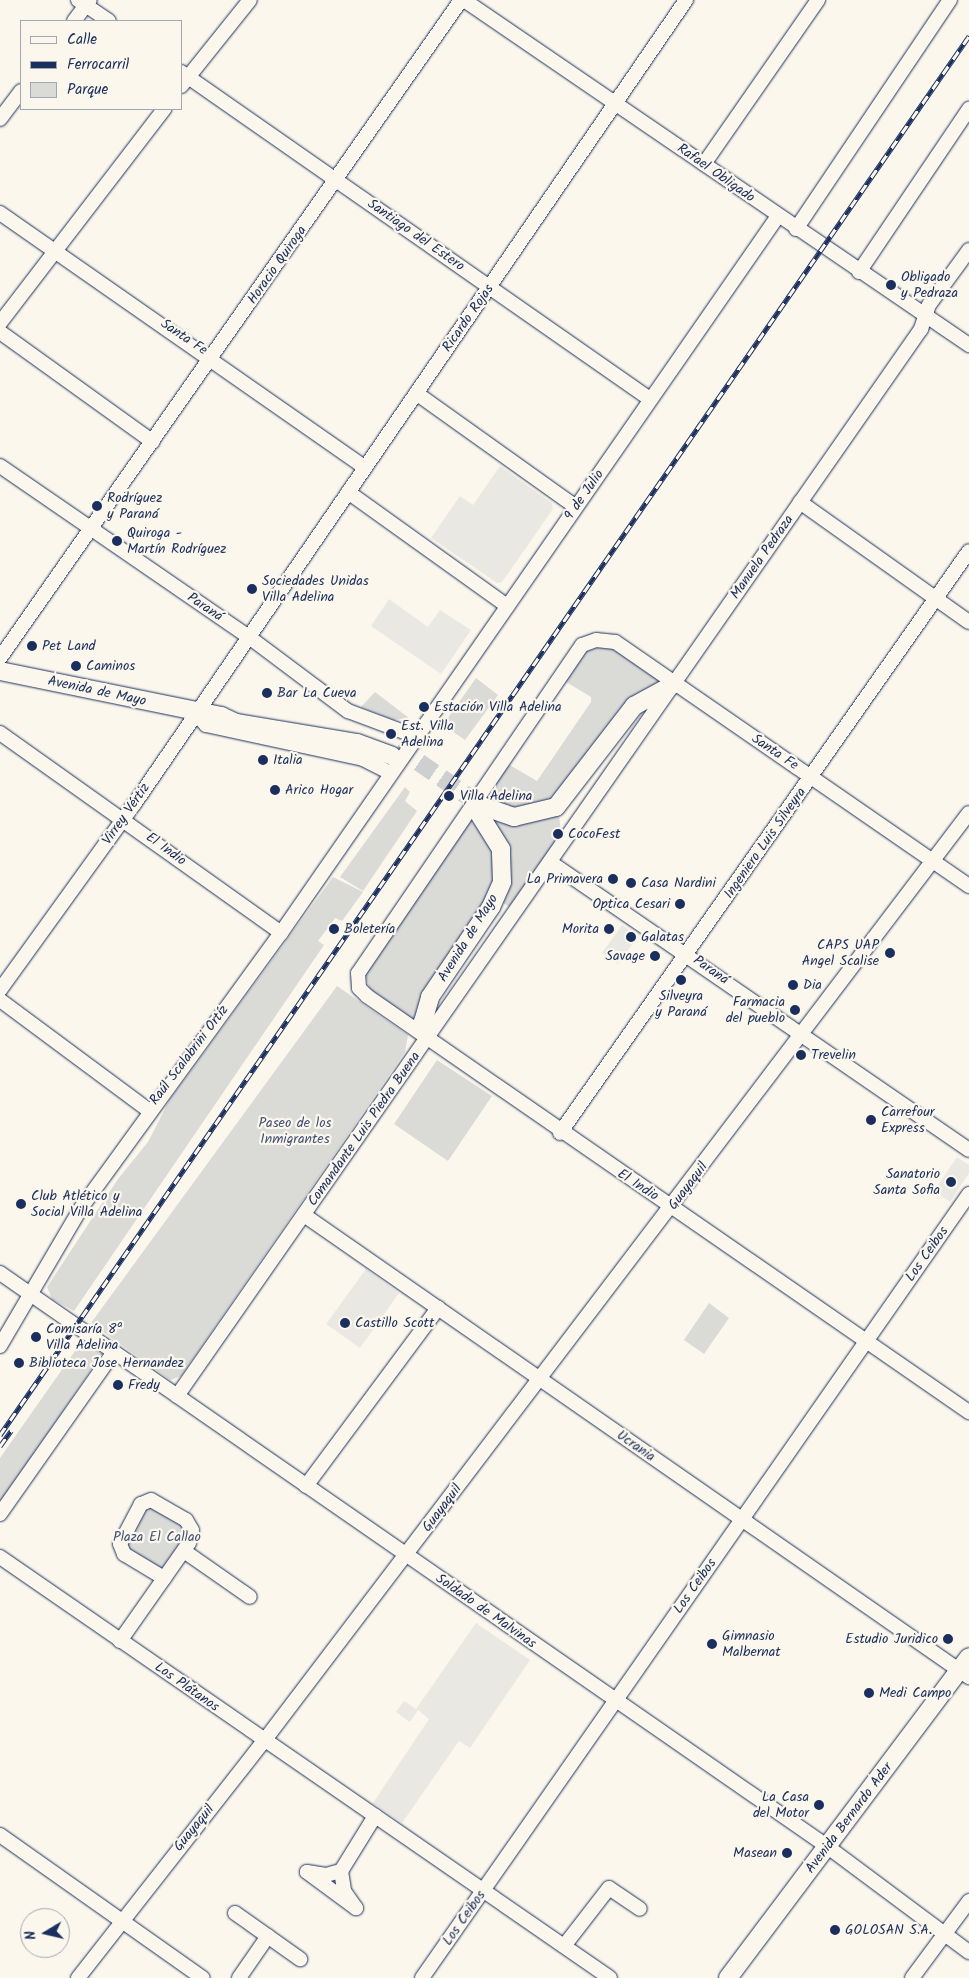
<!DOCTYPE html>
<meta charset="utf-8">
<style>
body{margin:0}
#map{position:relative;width:969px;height:1978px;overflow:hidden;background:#fbf7ec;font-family:Kalam,sans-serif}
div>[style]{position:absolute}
.built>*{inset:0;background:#eae8e2}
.green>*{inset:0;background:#dadad7}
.major-tunnel>*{height:18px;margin-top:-9px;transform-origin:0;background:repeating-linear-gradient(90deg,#cecfd0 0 18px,transparent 0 27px)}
.roads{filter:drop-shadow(0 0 1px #1b2f5e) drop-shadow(0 0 1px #1b2f5e)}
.minor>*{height:14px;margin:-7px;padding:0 7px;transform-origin:7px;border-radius:7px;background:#fbf7ec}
.major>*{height:18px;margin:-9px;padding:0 9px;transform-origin:9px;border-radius:9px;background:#fbf7ec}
.rail>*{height:5px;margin-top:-2.5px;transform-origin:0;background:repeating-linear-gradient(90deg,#fbf7ec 0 9px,#1b2f5e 0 18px);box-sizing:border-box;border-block:1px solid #1b2f5e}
.dots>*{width:14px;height:14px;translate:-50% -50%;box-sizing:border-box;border:2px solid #fbf7ec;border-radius:50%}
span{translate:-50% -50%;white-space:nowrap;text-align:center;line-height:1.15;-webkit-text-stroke:4.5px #fbf7ec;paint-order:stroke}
.street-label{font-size:14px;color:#1b2f5e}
.poi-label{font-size:14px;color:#1b2f5e}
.left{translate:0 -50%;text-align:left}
.right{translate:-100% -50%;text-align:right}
.park-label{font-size:14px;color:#415176}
.legend{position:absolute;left:20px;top:20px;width:162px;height:90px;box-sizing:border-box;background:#fbf7ec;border:1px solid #a1a7b3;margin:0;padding:6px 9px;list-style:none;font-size:15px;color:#1b2f5e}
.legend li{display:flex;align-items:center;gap:10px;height:25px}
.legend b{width:25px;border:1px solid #a1a7b3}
.north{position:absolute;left:20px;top:1908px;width:50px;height:50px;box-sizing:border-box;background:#fbf7ec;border:1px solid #a1a7b3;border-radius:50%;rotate:261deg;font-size:14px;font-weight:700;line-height:20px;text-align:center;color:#1b2f5e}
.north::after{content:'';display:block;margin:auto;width:18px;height:22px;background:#1b2f5e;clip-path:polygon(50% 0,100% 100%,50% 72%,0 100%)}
</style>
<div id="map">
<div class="built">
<i style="clip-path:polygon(500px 466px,552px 503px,553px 509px,502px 582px,497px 583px,431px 538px,460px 496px,473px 505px)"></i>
<i style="clip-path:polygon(389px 599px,428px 627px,440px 610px,471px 630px,441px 674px,371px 626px)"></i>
<i style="clip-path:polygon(622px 925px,638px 936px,618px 964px,602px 953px)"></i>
<i style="clip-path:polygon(957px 1157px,969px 1165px,969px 1173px,950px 1202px,934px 1191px)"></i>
<i style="clip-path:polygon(366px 1269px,399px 1293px,360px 1348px,326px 1324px)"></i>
<i style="clip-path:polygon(476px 1623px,530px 1660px,470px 1748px,459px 1741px,402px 1823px,373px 1803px,429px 1719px,418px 1710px,410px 1722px,396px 1712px,404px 1701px,416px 1709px)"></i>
</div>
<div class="green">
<i style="clip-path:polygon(601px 645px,616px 650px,661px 681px,636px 696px,552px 802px,524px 811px,483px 801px,508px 764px,537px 781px,591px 702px,591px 697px,563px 680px,588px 648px)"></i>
<i style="clip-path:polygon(476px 678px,498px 695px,465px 740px,443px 725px)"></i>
<i style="clip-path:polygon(375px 692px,409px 718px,393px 720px,361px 707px)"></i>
<i style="clip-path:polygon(405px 787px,410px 792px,405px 801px,417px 811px,363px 891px,340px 877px)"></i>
<i style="clip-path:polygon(483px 810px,520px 823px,559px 813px,561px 836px,510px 907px,503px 903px,510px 877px)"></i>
<i style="clip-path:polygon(470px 819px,494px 851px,494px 888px,418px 1025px,371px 993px,365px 974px)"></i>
<i style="clip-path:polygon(333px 877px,363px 892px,342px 921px,335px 918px,318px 941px,324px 945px,74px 1311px,52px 1299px,47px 1287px,118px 1179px,148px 1142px,170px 1099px)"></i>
<i style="clip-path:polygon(337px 986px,408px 1035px,405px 1052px,181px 1376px,170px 1380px,91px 1323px)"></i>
<i style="clip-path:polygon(437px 1060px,492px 1096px,448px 1161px,394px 1124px)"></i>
<i style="clip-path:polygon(709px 1303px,729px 1318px,704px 1354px,684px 1340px)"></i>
<i style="clip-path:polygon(82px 1341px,102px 1354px,0 1503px,0 1458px)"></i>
<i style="clip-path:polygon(152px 1507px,182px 1525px,181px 1547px,162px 1572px,130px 1550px,127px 1543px,143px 1511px)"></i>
</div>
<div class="major-tunnel">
<i style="left:397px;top:747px;width:103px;rotate:34.8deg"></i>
</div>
<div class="roads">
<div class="minor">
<i style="left:78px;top:0;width:37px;rotate:34deg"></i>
<i style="left:464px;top:0;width:612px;rotate:34.34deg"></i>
<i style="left:74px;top:21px;width:26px;rotate:-53deg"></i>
<i style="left:181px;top:72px;width:572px;rotate:34.89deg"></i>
<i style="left:181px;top:86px;width:110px;rotate:-51.3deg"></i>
<i style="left:0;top:119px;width:35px;rotate:-53deg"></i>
<i style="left:704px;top:164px;width:200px;rotate:-55.2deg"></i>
<i style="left:0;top:213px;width:444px;rotate:34.9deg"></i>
<i style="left:796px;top:229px;width:276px;rotate:-56.1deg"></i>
<i style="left:859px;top:272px;width:197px;rotate:-56deg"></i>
<i style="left:0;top:323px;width:270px;rotate:-52.5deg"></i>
<i style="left:0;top:332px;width:188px;rotate:35.7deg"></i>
<i style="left:416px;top:393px;width:196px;rotate:35.5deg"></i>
<i style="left:0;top:466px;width:302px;rotate:34.5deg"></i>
<i style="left:249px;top:637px;width:124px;rotate:36.8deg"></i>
<i style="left:348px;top:711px;width:72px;rotate:20.5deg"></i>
<i style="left:348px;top:492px;width:196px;rotate:35.6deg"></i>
<i style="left:800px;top:502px;width:207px;rotate:35.4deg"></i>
<i style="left:0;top:658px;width:803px;rotate:-54.98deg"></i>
<i style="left:195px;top:712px;width:17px;rotate:50deg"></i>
<i style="left:206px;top:725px;width:161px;rotate:12.2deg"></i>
<i style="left:363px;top:759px;width:30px;rotate:27deg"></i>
<i style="left:0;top:733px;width:345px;rotate:35.4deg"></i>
<i style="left:550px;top:862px;width:508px;rotate:34.5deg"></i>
<i style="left:969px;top:886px;width:430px;rotate:-145.4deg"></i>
<i style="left:615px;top:642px;width:19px;rotate:-174deg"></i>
<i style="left:596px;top:640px;width:15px;rotate:160deg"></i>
<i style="left:582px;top:645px;width:397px;rotate:124.3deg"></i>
<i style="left:358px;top:973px;width:15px;rotate:86deg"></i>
<i style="left:359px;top:988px;width:11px;rotate:45deg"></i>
<i style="left:367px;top:996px;width:732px;rotate:34.65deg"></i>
<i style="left:0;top:990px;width:231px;rotate:-54.2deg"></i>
<i style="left:135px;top:803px;width:974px;rotate:-55.54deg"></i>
<i style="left:0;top:1000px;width:184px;rotate:36.6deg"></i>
<i style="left:560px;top:1133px;width:711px;rotate:-54.9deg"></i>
<i style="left:304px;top:1215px;width:810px;rotate:34.79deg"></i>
<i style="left:0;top:1273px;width:1008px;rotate:34.73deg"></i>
<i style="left:828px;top:1847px;width:176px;rotate:36.7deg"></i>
<i style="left:0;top:1346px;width:160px;rotate:-59.6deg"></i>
<i style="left:81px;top:1208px;width:340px;rotate:-54deg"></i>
<i style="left:281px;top:933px;width:872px;rotate:-55.27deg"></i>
<i style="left:177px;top:1396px;width:1301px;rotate:-55.11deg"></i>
<i style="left:921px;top:329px;width:25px;rotate:-72deg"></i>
<i style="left:929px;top:305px;width:68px;rotate:-54deg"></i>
<i style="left:306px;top:1486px;width:222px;rotate:-53.4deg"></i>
<i style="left:0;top:1514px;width:198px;rotate:-54.9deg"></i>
<i style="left:184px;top:1551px;width:80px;rotate:34.9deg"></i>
<i style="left:0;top:1557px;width:741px;rotate:34.61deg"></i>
<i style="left:120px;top:1641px;width:120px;rotate:-54.9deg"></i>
<i style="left:189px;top:1543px;width:13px;rotate:-77deg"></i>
<i style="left:192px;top:1530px;width:12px;rotate:-121deg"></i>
<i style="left:186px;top:1520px;width:40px;rotate:-150.3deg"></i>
<i style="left:151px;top:1500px;width:11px;rotate:158deg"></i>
<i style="left:141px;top:1504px;width:45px;rotate:117.7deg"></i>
<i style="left:120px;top:1544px;width:11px;rotate:68deg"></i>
<i style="left:124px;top:1554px;width:47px;rotate:31deg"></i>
<i style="left:0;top:1835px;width:248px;rotate:35.2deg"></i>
<i style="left:341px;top:1871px;width:20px;rotate:81deg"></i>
<i style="left:344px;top:1891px;width:21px;rotate:55deg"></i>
<i style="left:356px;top:1908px;width:61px;rotate:-143.7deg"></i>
<i style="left:307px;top:1872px;width:19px;rotate:9deg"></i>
<i style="left:326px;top:1875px;width:16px;rotate:-15deg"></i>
<i style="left:341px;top:1871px;width:65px;rotate:-58.3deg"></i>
<i style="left:235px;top:1913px;width:80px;rotate:35.3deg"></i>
<i style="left:564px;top:1946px;width:73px;rotate:-52.2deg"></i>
<i style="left:609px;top:1888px;width:37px;rotate:34deg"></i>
<i style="left:78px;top:1978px;width:301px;rotate:-51.9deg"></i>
<i style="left:264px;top:1741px;width:1165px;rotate:-52.78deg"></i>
<i style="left:239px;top:1978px;width:51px;rotate:-55.4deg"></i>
<i style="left:422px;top:1978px;width:956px;rotate:-55.1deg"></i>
<i style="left:912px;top:1978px;width:96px;rotate:-53.5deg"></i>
</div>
<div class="major">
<i style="left:0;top:671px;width:226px;rotate:11.5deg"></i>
<i style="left:221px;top:716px;width:17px;rotate:25deg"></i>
<i style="left:236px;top:723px;width:123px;rotate:9.4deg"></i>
<i style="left:357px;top:743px;width:37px;rotate:20deg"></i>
<i style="left:482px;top:806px;width:34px;rotate:19deg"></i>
<i style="left:514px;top:817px;width:43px;rotate:-13.4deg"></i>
<i style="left:556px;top:807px;width:128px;rotate:-52.3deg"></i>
<i style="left:634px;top:706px;width:46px;rotate:-28.8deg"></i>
<i style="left:427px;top:1037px;width:16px;rotate:-105deg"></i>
<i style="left:423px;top:1022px;width:26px;rotate:-74deg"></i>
<i style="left:430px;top:997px;width:109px;rotate:-55.9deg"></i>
<i style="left:491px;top:907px;width:27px;rotate:-66deg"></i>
<i style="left:502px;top:882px;width:33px;rotate:-92deg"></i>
<i style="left:501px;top:849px;width:44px;rotate:-121.9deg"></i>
<i style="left:728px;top:1978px;width:401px;rotate:-53.1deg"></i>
</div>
</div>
<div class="rail">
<i style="left:0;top:1435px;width:1702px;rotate:-55.29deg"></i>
<i style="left:0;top:1446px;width:19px;rotate:-54deg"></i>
</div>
<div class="dots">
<i style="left:891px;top:285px;background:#1b2f5e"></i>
<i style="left:97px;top:506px;background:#1b2f5e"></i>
<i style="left:117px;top:541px;background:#1b2f5e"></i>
<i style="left:252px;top:589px;background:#1b2f5e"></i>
<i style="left:32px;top:646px;background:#1b2f5e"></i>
<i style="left:76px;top:666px;background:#1b2f5e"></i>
<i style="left:267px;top:693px;background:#1b2f5e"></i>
<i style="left:424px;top:707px;background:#1b2f5e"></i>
<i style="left:391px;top:734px;background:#1b2f5e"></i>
<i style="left:263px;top:760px;background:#1b2f5e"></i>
<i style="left:275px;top:790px;background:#1b2f5e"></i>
<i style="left:449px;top:796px;background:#1b2f5e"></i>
<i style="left:558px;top:834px;background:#1b2f5e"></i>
<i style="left:613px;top:879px;background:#1b2f5e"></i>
<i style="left:631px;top:883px;background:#1b2f5e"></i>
<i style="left:680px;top:904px;background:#1b2f5e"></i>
<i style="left:334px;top:929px;background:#1b2f5e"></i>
<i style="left:609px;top:929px;background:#1b2f5e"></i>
<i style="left:631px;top:937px;background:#1b2f5e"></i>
<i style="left:890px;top:953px;background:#1b2f5e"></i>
<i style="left:655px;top:956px;background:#1b2f5e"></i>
<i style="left:681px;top:980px;background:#1b2f5e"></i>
<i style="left:793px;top:985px;background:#1b2f5e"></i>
<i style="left:795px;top:1010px;background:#1b2f5e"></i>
<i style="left:801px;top:1055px;background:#1b2f5e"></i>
<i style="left:871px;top:1120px;background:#1b2f5e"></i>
<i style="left:951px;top:1182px;background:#1b2f5e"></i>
<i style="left:21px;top:1204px;background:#1b2f5e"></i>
<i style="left:345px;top:1323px;background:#1b2f5e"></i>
<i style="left:36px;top:1337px;background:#1b2f5e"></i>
<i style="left:19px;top:1363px;background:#1b2f5e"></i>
<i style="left:118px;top:1385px;background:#1b2f5e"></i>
<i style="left:948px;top:1639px;background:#1b2f5e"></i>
<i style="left:712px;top:1644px;background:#1b2f5e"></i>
<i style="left:869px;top:1693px;background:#1b2f5e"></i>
<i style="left:819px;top:1805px;background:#1b2f5e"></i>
<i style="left:787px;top:1853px;background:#1b2f5e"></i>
<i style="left:835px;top:1930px;background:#1b2f5e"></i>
</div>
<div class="street-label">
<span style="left:716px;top:173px;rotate:35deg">Rafael Obligado</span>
<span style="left:416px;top:235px;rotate:35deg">Santiago del Estero</span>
<span style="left:277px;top:265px;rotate:-55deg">Horacio Quiroga</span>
<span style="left:468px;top:318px;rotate:-55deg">Ricardo Rojas</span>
<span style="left:184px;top:337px;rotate:34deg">Santa Fe</span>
<span style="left:584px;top:495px;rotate:-55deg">9 de Julio</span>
<span style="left:762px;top:557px;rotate:-55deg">Manuela Pedraza</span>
<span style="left:205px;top:607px;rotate:34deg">Paraná</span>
<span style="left:97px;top:691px;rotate:12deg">Avenida de Mayo</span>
<span style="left:775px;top:752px;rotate:34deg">Santa Fe</span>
<span style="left:126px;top:814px;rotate:-55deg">Virrey Vértiz</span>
<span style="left:765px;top:843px;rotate:-55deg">Ingeniero Luis Silveyra</span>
<span style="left:166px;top:849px;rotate:36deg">El Indio</span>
<span style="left:468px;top:938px;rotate:-58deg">Avenida de Mayo</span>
<span style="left:711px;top:970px;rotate:35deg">Paraná</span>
<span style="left:189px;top:1055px;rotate:-53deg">Raúl Scalabrini Ortíz</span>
<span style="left:364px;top:1129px;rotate:-55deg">Comandante Luis Piedra Buena</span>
<span style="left:638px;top:1185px;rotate:33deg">El Indio</span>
<span style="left:688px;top:1186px;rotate:-53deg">Guayaquil</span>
<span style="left:927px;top:1254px;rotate:-55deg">Los Ceibos</span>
<span style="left:636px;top:1446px;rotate:35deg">Ucrania</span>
<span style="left:442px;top:1508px;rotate:-53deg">Guayaquil</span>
<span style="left:695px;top:1586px;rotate:-55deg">Los Ceibos</span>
<span style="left:486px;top:1611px;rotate:35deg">Soldado de Malvinas</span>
<span style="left:187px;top:1687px;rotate:35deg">Los Plátanos</span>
<span style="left:849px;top:1818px;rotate:-53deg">Avenida Bernardo Ader</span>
<span style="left:194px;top:1828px;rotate:-51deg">Guayaquil</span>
<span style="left:464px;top:1918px;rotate:-55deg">Los Ceibos</span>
</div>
<div class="poi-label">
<span class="left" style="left:901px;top:285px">Obligado<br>y Pedraza</span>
<span class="left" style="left:107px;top:506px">Rodríguez<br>y Paraná</span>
<span class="left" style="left:127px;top:541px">Quiroga -<br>Martín Rodríguez</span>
<span class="left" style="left:262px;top:589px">Sociedades Unidas<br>Villa Adelina</span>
<span class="left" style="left:42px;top:646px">Pet Land</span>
<span class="left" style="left:86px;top:666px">Caminos</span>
<span class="left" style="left:277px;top:693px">Bar La Cueva</span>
<span class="left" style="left:434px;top:707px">Estación Villa Adelina</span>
<span class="left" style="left:401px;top:734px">Est. Villa<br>Adelina</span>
<span class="left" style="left:273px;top:760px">Italia</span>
<span class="left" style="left:285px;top:790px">Arico Hogar</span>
<span class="left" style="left:460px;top:796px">Villa Adelina</span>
<span class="left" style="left:568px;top:834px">CocoFest</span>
<span class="right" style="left:603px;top:879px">La Primavera</span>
<span class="left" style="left:641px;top:883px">Casa Nardini</span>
<span class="right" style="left:670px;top:904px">Optica Cesari</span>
<span class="left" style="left:344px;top:929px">Boletería</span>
<span class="right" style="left:599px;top:929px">Morita</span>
<span class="left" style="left:641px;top:937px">Galatas</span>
<span class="right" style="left:879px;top:953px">CAPS UAP<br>Angel Scalise</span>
<span class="right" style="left:645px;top:956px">Savage</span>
<span class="left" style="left:803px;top:985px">Dia</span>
<span style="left:681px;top:1004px">Silveyra<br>y Paraná</span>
<span class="right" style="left:785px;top:1010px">Farmacia<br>del pueblo</span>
<span class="left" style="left:811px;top:1055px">Trevelin</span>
<span class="left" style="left:881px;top:1120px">Carrefour<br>Express</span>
<span class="right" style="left:940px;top:1182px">Sanatorio<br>Santa Sofia</span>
<span class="left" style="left:31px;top:1204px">Club Atlético y<br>Social Villa Adelina</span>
<span class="left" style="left:355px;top:1323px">Castillo Scott</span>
<span class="left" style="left:46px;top:1337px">Comisaría 8ª<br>Villa Adelina</span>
<span class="left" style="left:29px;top:1363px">Biblioteca Jose Hernandez</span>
<span class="left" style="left:128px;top:1385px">Fredy</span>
<span class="left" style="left:722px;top:1644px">Gimnasio<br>Malbernat</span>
<span class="right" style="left:938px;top:1639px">Estudio Juridico</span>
<span class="left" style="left:879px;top:1693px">Medi Campo</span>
<span class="right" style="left:809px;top:1805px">La Casa<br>del Motor</span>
<span class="right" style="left:777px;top:1853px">Masean</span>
<span class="left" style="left:845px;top:1930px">GOLOSAN S.A.</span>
</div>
<div class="park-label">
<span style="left:295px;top:1131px">Paseo de los<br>Inmigrantes</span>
<span style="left:157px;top:1537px">Plaza El Callao</span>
</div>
<ul class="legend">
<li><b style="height:6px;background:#fbf7ec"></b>Calle</li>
<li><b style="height:6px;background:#1b2f5e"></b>Ferrocarril</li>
<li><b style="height:14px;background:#dadad7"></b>Parque</li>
</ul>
<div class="north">N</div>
</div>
